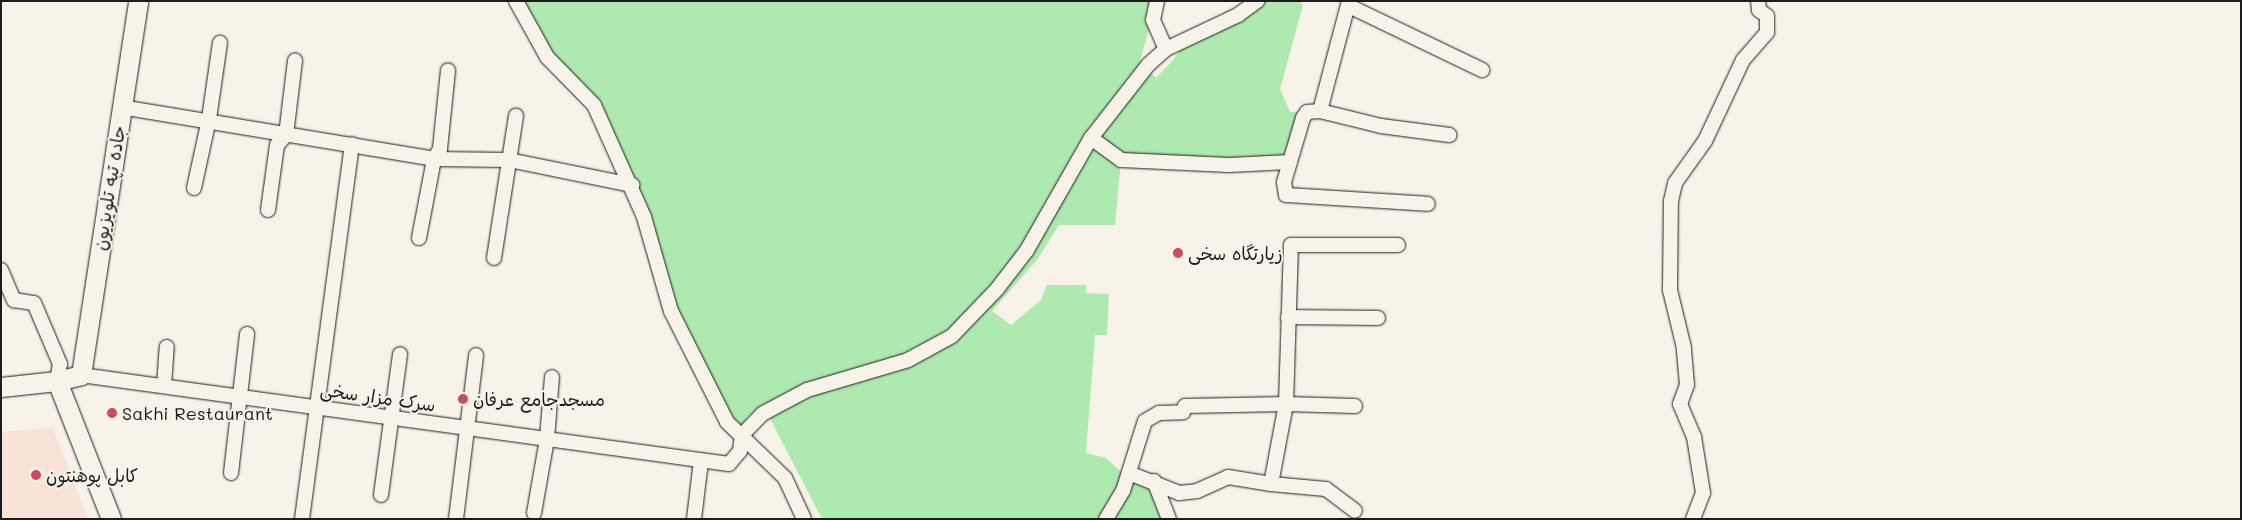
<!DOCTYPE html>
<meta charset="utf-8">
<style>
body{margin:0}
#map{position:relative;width:2242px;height:520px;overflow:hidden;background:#f7f3e8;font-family:Mali,"Playpen Sans Arabic",sans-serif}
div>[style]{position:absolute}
.built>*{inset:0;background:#f7e3d7}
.green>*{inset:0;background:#aeeab0}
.roads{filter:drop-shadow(0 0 1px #1c1c1c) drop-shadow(0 0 1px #1c1c1c)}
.street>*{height:14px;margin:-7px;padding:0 7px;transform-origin:7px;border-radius:7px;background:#f7f3e8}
.secondary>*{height:19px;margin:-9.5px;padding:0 9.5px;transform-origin:9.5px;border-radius:9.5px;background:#f7f3e8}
.dots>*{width:14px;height:14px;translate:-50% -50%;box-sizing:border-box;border:2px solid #f7f3e8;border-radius:50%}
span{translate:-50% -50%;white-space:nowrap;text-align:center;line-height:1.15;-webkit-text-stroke:4px #f7f3e8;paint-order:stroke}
.street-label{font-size:18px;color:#1c1c1c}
.poi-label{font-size:18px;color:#1c1c1c}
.left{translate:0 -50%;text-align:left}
.frame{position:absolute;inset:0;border:2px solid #1c1c1c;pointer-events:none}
</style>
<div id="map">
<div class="built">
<i style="clip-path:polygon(53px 428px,88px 519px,1px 519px,1px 432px)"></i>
</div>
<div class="green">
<i style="clip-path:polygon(516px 1px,1157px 1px,1140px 61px,1156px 78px,1174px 59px,1190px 34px,1252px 1px,1300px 1px,1303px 5px,1280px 89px,1290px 112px,1307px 112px,1290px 162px,1121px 160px,1115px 225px,1059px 225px,1037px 260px,992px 311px,1011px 325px,1041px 300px,1047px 285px,1086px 285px,1086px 293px,1109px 294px,1107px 335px,1095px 335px,1086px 453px,1106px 458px,1120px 471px,1157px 483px,1170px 519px,822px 519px,763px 405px,747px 417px,742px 435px,671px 311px,657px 254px,594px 105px,567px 79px)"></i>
</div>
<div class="roads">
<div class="street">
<i style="left:516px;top:1px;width:64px;rotate:61deg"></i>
<i style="left:547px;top:57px;width:67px;rotate:45.6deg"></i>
<i style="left:594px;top:105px;width:123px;rotate:65.9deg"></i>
<i style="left:644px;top:217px;width:98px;rotate:74deg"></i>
<i style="left:671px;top:311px;width:124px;rotate:63.2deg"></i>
<i style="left:727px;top:422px;width:81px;rotate:44deg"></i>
<i style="left:785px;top:478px;width:45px;rotate:65.1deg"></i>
<i style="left:1157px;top:1px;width:19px;rotate:102deg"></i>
<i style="left:1153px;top:20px;width:32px;rotate:66deg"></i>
<i style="left:1349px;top:1px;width:114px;rotate:104.8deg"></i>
<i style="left:1320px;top:111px;width:13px;rotate:176deg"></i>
<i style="left:1307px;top:112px;width:7px;rotate:124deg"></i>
<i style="left:1303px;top:118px;width:67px;rotate:106.5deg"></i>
<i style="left:1284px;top:182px;width:13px;rotate:81deg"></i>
<i style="left:1286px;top:195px;width:142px;rotate:3.6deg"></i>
<i style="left:1349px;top:6px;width:148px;rotate:25.7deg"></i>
<i style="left:121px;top:107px;width:317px;rotate:9.4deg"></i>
<i style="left:434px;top:159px;width:75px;rotate:0.8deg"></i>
<i style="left:509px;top:160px;width:126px;rotate:11.5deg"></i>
<i style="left:1320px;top:111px;width:63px;rotate:13.8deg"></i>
<i style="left:1381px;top:126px;width:69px;rotate:7.5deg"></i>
<i style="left:1091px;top:138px;width:37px;rotate:36deg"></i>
<i style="left:1121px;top:160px;width:108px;rotate:2.7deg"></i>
<i style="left:1229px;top:165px;width:61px;rotate:-2.8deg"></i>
<i style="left:194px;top:188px;width:71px;rotate:-77.7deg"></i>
<i style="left:209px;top:119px;width:77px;rotate:-81.8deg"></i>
<i style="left:268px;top:210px;width:66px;rotate:-82.1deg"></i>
<i style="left:277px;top:145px;width:13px;rotate:-48deg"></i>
<i style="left:286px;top:135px;width:75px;rotate:-83.1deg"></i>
<i style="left:419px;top:238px;width:80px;rotate:-79.2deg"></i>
<i style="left:434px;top:159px;width:12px;rotate:-59deg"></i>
<i style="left:440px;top:149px;width:79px;rotate:-84.2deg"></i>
<i style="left:494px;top:258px;width:144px;rotate:-81.2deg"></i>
<i style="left:1px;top:270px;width:33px;rotate:67deg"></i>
<i style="left:14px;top:300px;width:20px;rotate:9deg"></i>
<i style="left:34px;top:303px;width:66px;rotate:66.9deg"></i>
<i style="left:60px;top:364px;width:17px;rotate:100deg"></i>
<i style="left:1288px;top:317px;width:90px;rotate:0.6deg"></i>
<i style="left:81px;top:375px;width:654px;rotate:7.82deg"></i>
<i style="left:729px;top:464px;width:17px;rotate:-50deg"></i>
<i style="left:740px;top:451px;width:16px;rotate:-83deg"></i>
<i style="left:742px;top:435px;width:29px;rotate:-46deg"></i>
<i style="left:762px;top:414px;width:51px;rotate:-28.1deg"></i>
<i style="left:807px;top:390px;width:105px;rotate:-16.5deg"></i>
<i style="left:908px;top:360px;width:50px;rotate:-28.6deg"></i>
<i style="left:952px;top:336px;width:65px;rotate:-46.2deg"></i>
<i style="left:997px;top:289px;width:49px;rotate:-52.4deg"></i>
<i style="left:1027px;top:250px;width:129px;rotate:-60.3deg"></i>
<i style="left:1091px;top:138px;width:93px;rotate:-52deg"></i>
<i style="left:1148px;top:65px;width:24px;rotate:-42deg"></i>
<i style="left:1166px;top:49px;width:80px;rotate:-25.3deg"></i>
<i style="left:1238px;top:15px;width:24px;rotate:-36deg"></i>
<i style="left:164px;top:386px;width:39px;rotate:-86deg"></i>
<i style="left:231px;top:473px;width:140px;rotate:-83.4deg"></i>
<i style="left:1129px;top:473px;width:54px;rotate:21.8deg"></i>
<i style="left:1179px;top:493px;width:18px;rotate:-6deg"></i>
<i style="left:1197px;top:491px;width:34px;rotate:-24deg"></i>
<i style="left:1228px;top:477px;width:44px;rotate:9.2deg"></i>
<i style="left:1271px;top:484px;width:81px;rotate:-79.4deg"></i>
<i style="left:1286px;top:404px;width:69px;rotate:1.7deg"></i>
<i style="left:1154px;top:481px;width:41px;rotate:68.5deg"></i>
<i style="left:1271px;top:484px;width:55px;rotate:5.2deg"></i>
<i style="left:1326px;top:489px;width:36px;rotate:37deg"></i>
<i style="left:381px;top:495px;width:142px;rotate:-82.3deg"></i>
<i style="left:534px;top:513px;width:75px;rotate:-80deg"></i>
<i style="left:547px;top:439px;width:62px;rotate:-85.4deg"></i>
<i style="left:302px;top:519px;width:378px;rotate:-82.4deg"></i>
<i style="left:456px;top:519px;width:165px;rotate:-83deg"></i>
<i style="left:694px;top:519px;width:58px;rotate:-83.1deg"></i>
<i style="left:1106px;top:519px;width:33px;rotate:-59deg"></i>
<i style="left:1123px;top:491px;width:73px;rotate:-72.6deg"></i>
<i style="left:1145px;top:421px;width:16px;rotate:-30deg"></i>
<i style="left:1159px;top:413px;width:24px;rotate:-2deg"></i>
<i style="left:1183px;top:412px;width:6px;rotate:-72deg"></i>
<i style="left:1185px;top:406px;width:101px;rotate:-1.1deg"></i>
<i style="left:1286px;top:404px;width:159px;rotate:-88.2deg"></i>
<i style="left:1291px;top:245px;width:107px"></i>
<i style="left:1693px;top:519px;width:28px;rotate:-69deg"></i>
<i style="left:1703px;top:493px;width:57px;rotate:-99.1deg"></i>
<i style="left:1694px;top:437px;width:36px;rotate:-113deg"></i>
<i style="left:1680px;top:404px;width:20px;rotate:-70deg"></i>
<i style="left:1687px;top:385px;width:37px;rotate:-95deg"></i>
<i style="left:1684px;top:348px;width:60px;rotate:-103.6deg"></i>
<i style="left:1670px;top:290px;width:89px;rotate:-89.4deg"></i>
<i style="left:1671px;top:201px;width:18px;rotate:-77deg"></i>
<i style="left:1675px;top:183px;width:52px;rotate:-54.5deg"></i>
<i style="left:1705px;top:141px;width:89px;rotate:-64.9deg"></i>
<i style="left:1743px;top:60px;width:37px;rotate:-49deg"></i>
<i style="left:1767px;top:32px;width:16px;rotate:-90deg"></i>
<i style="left:1767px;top:16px;width:10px;rotate:-143deg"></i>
<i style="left:1759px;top:10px;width:9px;rotate:-96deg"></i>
</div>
<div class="secondary">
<i style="left:57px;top:381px;width:148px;rotate:68.6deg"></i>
<i style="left:1px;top:387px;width:56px;rotate:-6.1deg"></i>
<i style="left:57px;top:381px;width:25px;rotate:-14deg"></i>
<i style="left:81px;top:375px;width:378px;rotate:-81.3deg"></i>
</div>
</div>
<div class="dots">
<i style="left:1178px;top:253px;background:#d1495b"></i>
<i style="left:463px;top:399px;background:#d1495b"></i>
<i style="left:112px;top:413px;background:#d1495b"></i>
<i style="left:36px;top:475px;background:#d1495b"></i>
</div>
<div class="street-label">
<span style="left:109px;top:188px;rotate:-81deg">جاده تپه تلویزیون</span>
<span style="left:378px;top:397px;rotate:8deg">سرک مزار سخی</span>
</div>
<div class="poi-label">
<span class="left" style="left:1188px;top:253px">زیارتگاه سخی</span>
<span class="left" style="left:473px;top:399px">مسجدجامع عرفان</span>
<span class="left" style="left:122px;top:413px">Sakhi Restaurant</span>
<span class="left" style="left:46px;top:475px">کابل پوهنتون</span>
</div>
<div class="frame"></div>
</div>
